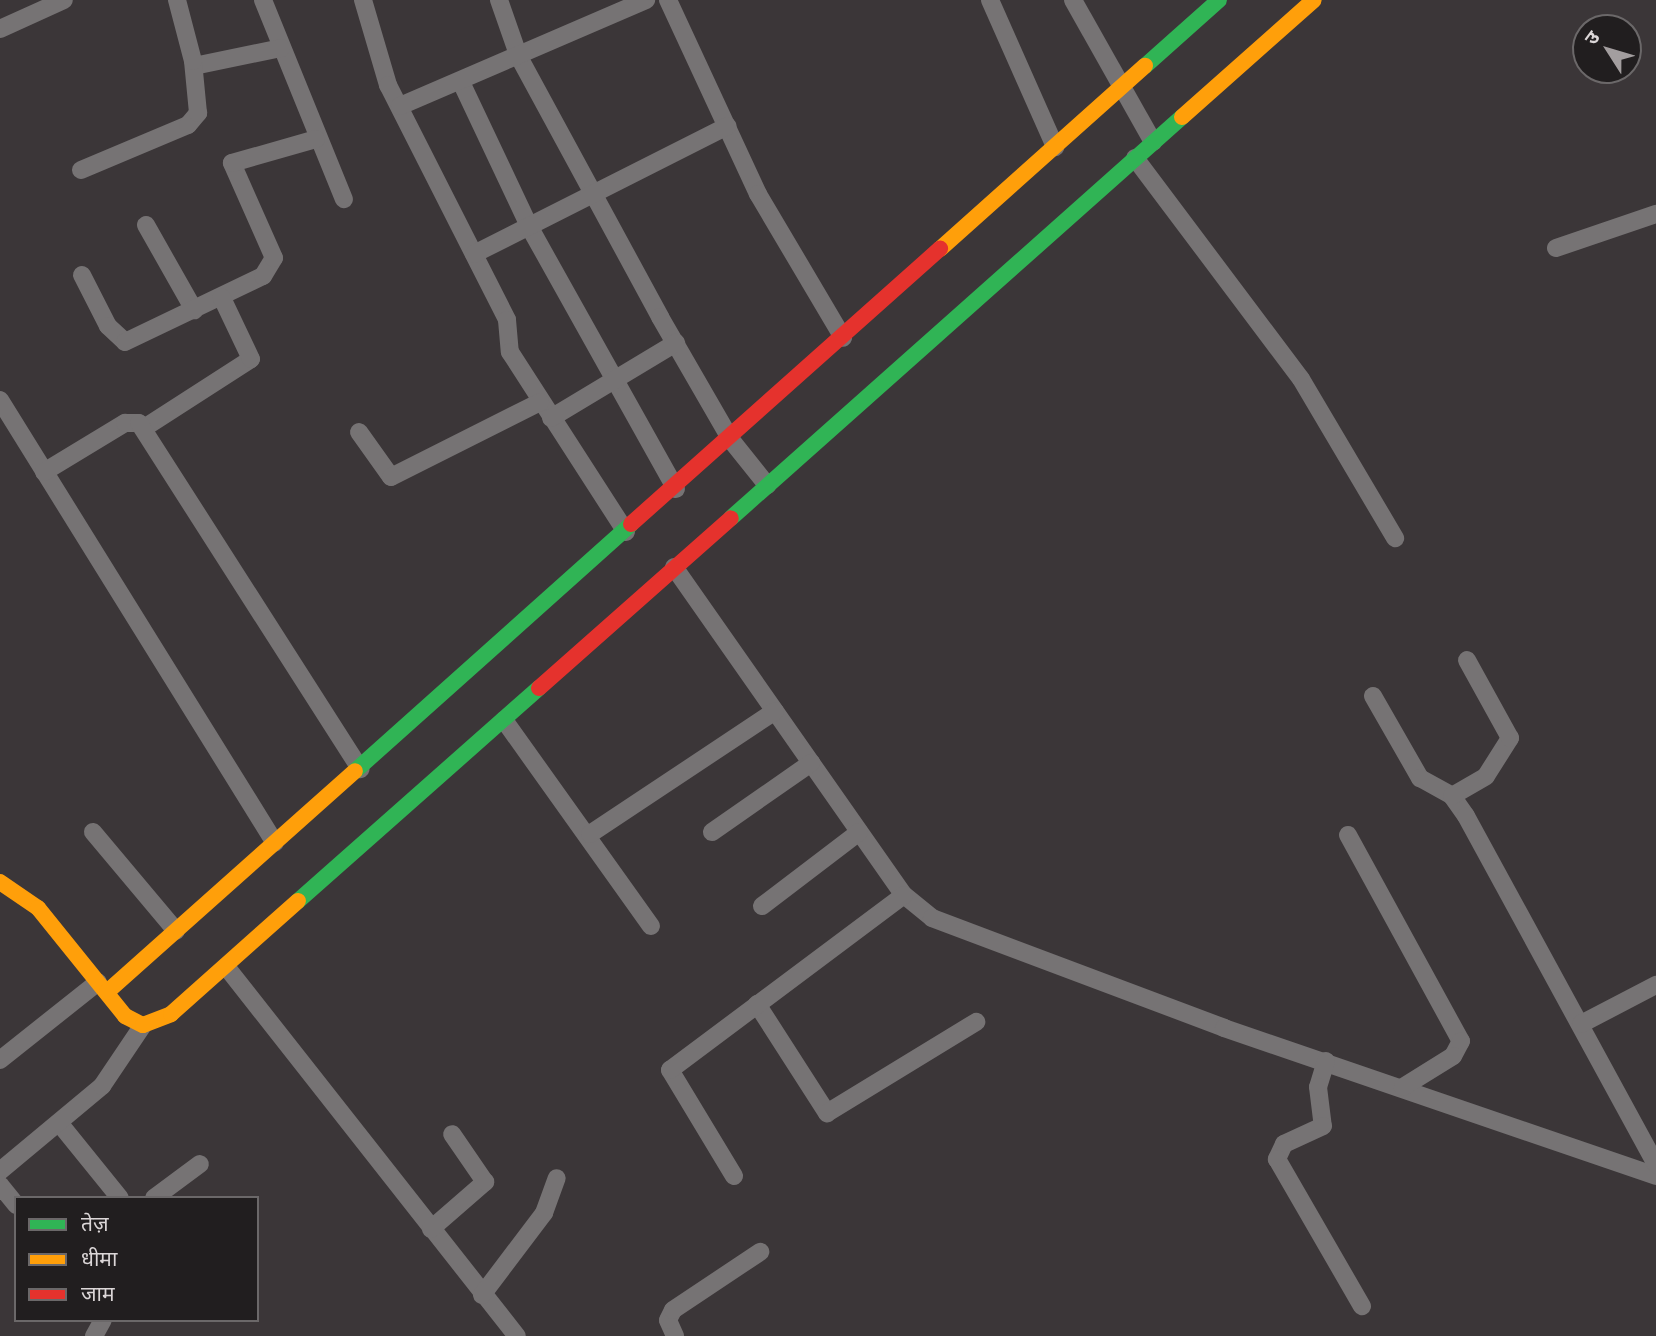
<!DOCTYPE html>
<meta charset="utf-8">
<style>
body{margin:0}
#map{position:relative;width:1656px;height:1336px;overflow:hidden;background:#3b3638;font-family:Commissioner,"Noto Sans Devanagari",sans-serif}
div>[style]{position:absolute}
.street>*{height:18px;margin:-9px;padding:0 9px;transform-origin:9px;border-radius:9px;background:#767374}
.fast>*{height:16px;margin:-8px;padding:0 8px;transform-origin:8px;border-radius:8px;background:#30b455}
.slow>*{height:16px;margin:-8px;padding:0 8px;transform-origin:8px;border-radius:8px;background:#ff9f0a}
.jam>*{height:16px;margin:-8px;padding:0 8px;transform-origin:8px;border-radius:8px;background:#e5322d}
span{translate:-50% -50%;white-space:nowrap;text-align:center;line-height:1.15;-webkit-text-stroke:5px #211e1f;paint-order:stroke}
.legend{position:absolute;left:14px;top:1196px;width:245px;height:126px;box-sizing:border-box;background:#211e1f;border:2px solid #6b6869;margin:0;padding:9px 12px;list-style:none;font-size:21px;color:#dbd6d7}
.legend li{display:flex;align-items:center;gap:14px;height:35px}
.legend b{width:35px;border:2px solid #6b6869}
.north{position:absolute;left:1572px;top:14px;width:70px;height:70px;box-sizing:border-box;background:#211e1f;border:2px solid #6b6869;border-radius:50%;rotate:307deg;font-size:19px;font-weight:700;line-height:28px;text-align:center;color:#dbd6d7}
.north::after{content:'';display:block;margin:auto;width:24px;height:32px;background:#a39e9f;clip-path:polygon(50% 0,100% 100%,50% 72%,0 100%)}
</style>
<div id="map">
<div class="street">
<i style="left:263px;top:0;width:215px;rotate:67.9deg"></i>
<i style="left:363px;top:0;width:89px;rotate:73.6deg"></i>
<i style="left:388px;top:85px;width:263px;rotate:63.1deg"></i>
<i style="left:507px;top:320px;width:32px;rotate:85deg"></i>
<i style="left:510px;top:352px;width:214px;rotate:57.2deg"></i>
<i style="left:499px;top:0;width:60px;rotate:70.7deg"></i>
<i style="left:519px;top:57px;width:296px;rotate:61.5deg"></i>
<i style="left:660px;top:317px;width:142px;rotate:60deg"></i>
<i style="left:731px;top:440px;width:58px;rotate:51.3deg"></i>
<i style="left:668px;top:0;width:214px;rotate:65.1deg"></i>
<i style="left:758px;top:194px;width:167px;rotate:59.4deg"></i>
<i style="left:990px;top:0;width:161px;rotate:66.1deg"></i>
<i style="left:1073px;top:0;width:163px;rotate:60.6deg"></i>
<i style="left:0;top:29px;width:70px;rotate:-24.4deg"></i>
<i style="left:194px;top:66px;width:89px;rotate:-11.7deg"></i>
<i style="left:461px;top:82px;width:161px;rotate:64.7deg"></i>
<i style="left:530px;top:228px;width:299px;rotate:60.8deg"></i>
<i style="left:400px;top:106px;width:268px;rotate:-23.3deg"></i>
<i style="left:1135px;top:158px;width:276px;rotate:53.1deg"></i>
<i style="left:1301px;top:379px;width:185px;rotate:59.4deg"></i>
<i style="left:81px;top:170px;width:116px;rotate:-22.8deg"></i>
<i style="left:188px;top:125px;width:16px;rotate:-50deg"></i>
<i style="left:198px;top:113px;width:52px;rotate:-95.5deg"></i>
<i style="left:193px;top:61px;width:63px;rotate:-104.7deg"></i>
<i style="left:146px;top:225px;width:98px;rotate:60.5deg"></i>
<i style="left:1556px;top:248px;width:106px;rotate:-18.8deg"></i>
<i style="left:474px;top:254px;width:284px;rotate:-26.8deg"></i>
<i style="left:82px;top:275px;width:57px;rotate:63deg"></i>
<i style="left:108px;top:326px;width:23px;rotate:43deg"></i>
<i style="left:125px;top:342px;width:153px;rotate:-25.6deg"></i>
<i style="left:263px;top:276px;width:21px;rotate:-59deg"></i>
<i style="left:274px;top:258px;width:104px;rotate:-113.9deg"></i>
<i style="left:232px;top:163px;width:87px;rotate:-15.9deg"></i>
<i style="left:0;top:400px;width:521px;rotate:58.17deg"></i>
<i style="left:551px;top:418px;width:146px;rotate:-31deg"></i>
<i style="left:144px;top:428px;width:127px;rotate:-32.8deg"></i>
<i style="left:251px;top:359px;width:68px;rotate:-115.4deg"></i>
<i style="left:359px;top:432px;width:55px;rotate:54.6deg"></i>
<i style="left:391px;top:477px;width:167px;rotate:-26.7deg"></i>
<i style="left:44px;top:472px;width:95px;rotate:-31.2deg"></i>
<i style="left:125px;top:423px;width:14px"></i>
<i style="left:139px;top:423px;width:411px;rotate:57.4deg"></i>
<i style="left:674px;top:567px;width:401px;rotate:55deg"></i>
<i style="left:904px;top:895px;width:36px;rotate:39deg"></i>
<i style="left:932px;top:918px;width:312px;rotate:20.6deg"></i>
<i style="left:1224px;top:1028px;width:457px;rotate:18.9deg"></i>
<i style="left:1373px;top:696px;width:95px;rotate:60.2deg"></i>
<i style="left:1420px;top:778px;width:37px;rotate:29deg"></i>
<i style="left:1452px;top:796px;width:24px;rotate:55deg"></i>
<i style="left:1466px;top:816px;width:397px;rotate:61.4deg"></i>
<i style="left:504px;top:720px;width:253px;rotate:54.5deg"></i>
<i style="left:1452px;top:796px;width:39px;rotate:-30deg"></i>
<i style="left:1486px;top:776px;width:45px;rotate:-57.7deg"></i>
<i style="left:1510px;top:738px;width:89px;rotate:-118.9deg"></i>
<i style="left:93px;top:832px;width:129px;rotate:50deg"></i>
<i style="left:712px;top:832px;width:121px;rotate:-34.9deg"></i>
<i style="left:590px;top:834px;width:222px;rotate:-33.6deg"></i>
<i style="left:1348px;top:835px;width:235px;rotate:61.3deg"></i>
<i style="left:1461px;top:1041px;width:17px;rotate:118deg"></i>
<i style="left:1453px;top:1056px;width:59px;rotate:148.2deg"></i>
<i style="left:762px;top:906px;width:122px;rotate:-37.3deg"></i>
<i style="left:228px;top:969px;width:467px;rotate:51.8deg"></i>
<i style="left:757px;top:1004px;width:130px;rotate:57.3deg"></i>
<i style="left:827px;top:1113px;width:175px;rotate:-31.4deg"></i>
<i style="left:1581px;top:1024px;width:85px;rotate:-27.5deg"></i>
<i style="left:0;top:1060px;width:125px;rotate:-38.5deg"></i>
<i style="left:1326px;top:1061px;width:27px;rotate:107deg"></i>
<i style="left:1318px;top:1087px;width:39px;rotate:83deg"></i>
<i style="left:1323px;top:1126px;width:43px;rotate:155.2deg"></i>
<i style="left:1284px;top:1144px;width:17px;rotate:115deg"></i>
<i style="left:1277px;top:1159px;width:170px;rotate:60deg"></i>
<i style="left:60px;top:1124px;width:95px;rotate:51deg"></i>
<i style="left:0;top:1171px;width:133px;rotate:-39.8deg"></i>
<i style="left:102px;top:1086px;width:73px;rotate:-56.1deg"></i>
<i style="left:734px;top:1176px;width:124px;rotate:-121.1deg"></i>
<i style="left:670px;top:1070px;width:292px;rotate:-36.8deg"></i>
<i style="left:0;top:1185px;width:26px;rotate:51deg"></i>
<i style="left:154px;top:1198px;width:57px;rotate:-36.5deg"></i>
<i style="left:431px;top:1229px;width:72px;rotate:-41deg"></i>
<i style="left:485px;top:1182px;width:58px;rotate:-124.5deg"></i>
<i style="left:482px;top:1295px;width:103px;rotate:-52.9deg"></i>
<i style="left:544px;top:1213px;width:37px;rotate:-70deg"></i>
<i style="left:94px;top:1336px;width:18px;rotate:-61deg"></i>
<i style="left:675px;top:1336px;width:17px;rotate:-114deg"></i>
<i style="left:668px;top:1320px;width:11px;rotate:-63deg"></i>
<i style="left:673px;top:1310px;width:105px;rotate:-33.7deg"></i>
</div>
<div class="fast">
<i style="left:1145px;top:66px;width:99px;rotate:-41.7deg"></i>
<i style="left:731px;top:518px;width:603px;rotate:-41.64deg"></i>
<i style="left:355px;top:771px;width:370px;rotate:-41.8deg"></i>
<i style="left:298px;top:901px;width:322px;rotate:-41.5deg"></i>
</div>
<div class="slow">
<i style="left:1182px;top:117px;width:176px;rotate:-41.6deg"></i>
<i style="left:940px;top:249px;width:275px;rotate:-41.8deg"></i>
<i style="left:0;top:882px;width:46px;rotate:34.4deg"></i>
<i style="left:38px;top:908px;width:139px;rotate:51.1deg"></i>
<i style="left:125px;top:1016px;width:20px;rotate:27deg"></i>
<i style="left:143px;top:1025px;width:30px;rotate:-21deg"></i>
<i style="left:171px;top:1014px;width:170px;rotate:-41.7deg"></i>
<i style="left:107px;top:992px;width:332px;rotate:-41.7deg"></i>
</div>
<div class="jam">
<i style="left:631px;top:524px;width:414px;rotate:-41.7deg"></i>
<i style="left:539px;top:688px;width:256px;rotate:-41.5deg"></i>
</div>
<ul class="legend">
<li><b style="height:9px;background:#30b455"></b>तेज़</li>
<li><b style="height:9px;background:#ff9f0a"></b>धीमा</li>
<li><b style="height:9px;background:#e5322d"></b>जाम</li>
</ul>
<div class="north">उ</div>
</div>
